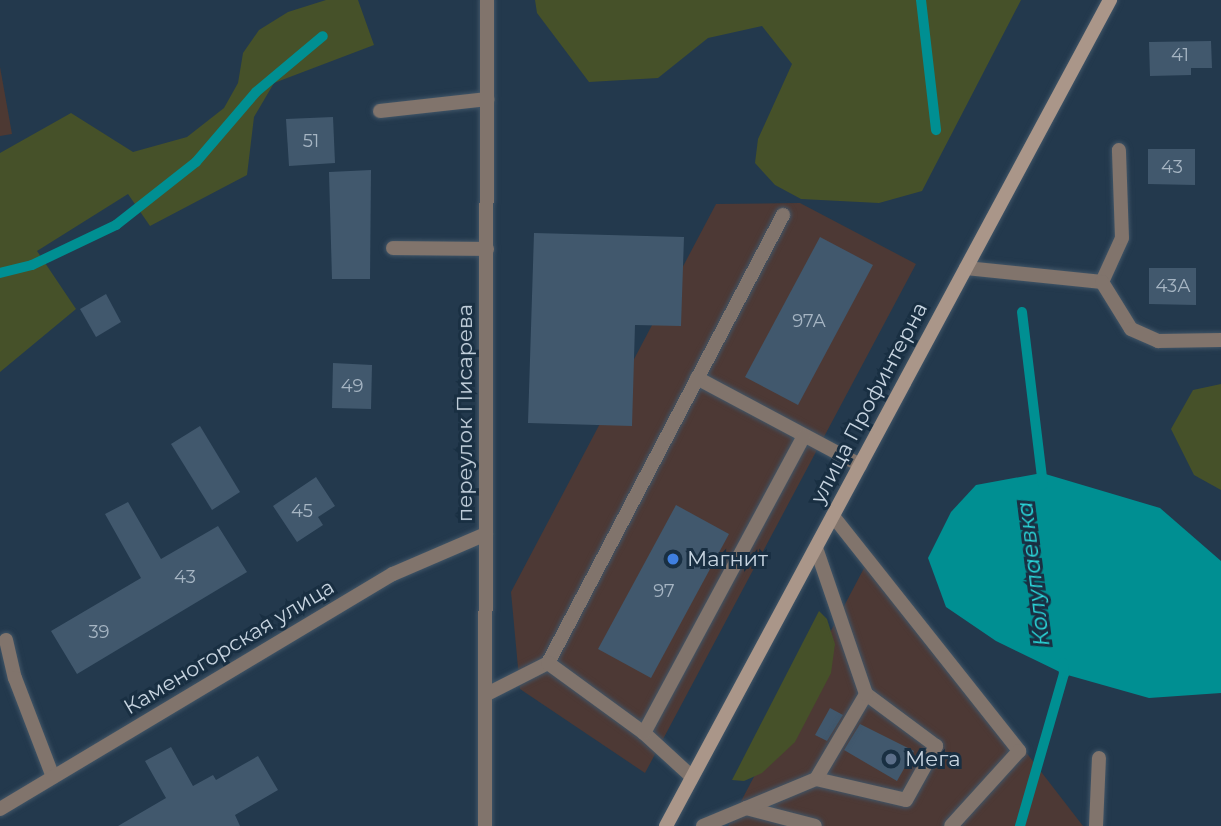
<!DOCTYPE html>
<meta charset="utf-8">
<style>
body{margin:0}
#map{position:relative;width:1221px;height:826px;overflow:hidden;background:#23394d;font-family:Montserrat,sans-serif}
div>[style]{position:absolute}
.commercial>*{inset:0;background:#4d3935}
.industrial>*{inset:0;background:#4d3933}
.green>*{inset:0;background:#465129}
.water>*{inset:0;background:#008f92}
.stream>*{height:10px;margin:-5px;padding:0 5px;transform-origin:5px;border-radius:5px;background:#008f92}
.building>*{inset:0;background:#41586d}
.roads{filter:drop-shadow(0 0 2px #415567) drop-shadow(0 0 2px #415567)}
.service>*{height:14px;margin:-7px;padding:0 7px;transform-origin:7px;border-radius:7px;background:#81746c}
.minor>*{height:14px;margin:-7px;padding:0 7px;transform-origin:7px;border-radius:7px;background:#81746c}
.secondary>*{height:14px;margin:-7px;padding:0 7px;transform-origin:7px;border-radius:7px;background:#aa9689}
.dots>*{width:19px;height:19px;translate:-50% -50%;box-sizing:border-box;border:4px solid #192f42;border-radius:50%}
span{translate:-50% -50%;white-space:nowrap;text-align:center;line-height:1.15;-webkit-text-stroke:6px #192f42;paint-order:stroke}
.number-label{font-size:18px;color:#a6b5c3}
.number-label span{-webkit-text-stroke-width:0}
.street-label{font-size:21px;color:#c7d4e0}
.poi-label{font-size:21px;color:#c7d4e0}
.left{translate:0 -50%;text-align:left}
.water-label{font-size:23px;color:#2bd9dc;font-style:italic}
</style>
<div id="map">
<div class="commercial">
<i style="clip-path:polygon(800px 203px,916px 264px,645px 773px,520px 689px,511px 592px,716px 204px)"></i>
<i style="clip-path:polygon(872px 553px,1083px 826px,728px 826px)"></i>
</div>
<div class="industrial">
<i style="clip-path:polygon(0 67px,12px 134px,0 136px)"></i>
</div>
<div class="green">
<i style="clip-path:polygon(326px 0,358px 0,374px 45px,274px 83px,254px 117px,247px 175px,150px 226px,128px 194px,37px 251px,76px 309px,0 372px,0 153px,71px 113px,133px 152px,187px 137px,224px 108px,238px 83px,243px 53px,259px 30px,288px 12px)"></i>
<i style="clip-path:polygon(535px 0,1021px 0,922px 191px,879px 203px,801px 199px,775px 185px,755px 163px,758px 139px,792px 64px,762px 26px,708px 38px,658px 78px,589px 82px,537px 13px)"></i>
<i style="clip-path:polygon(1221px 384px,1221px 490px,1194px 475px,1171px 429px,1193px 390px)"></i>
<i style="clip-path:polygon(819px 611px,827px 619px,835px 644px,831px 673px,795px 742px,762px 773px,744px 781px,732px 780px)"></i>
</div>
<div class="water">
<i style="clip-path:polygon(1042px 473px,1160px 508px,1221px 561px,1221px 693px,1149px 698px,1064px 674px,996px 641px,946px 607px,928px 558px,951px 512px,976px 485px)"></i>
</div>
<div class="stream">
<i style="left:921px;top:0;width:131px;rotate:83.4deg"></i>
<i style="left:0;top:273px;width:33px;rotate:-14deg"></i>
<i style="left:32px;top:265px;width:93px;rotate:-25.5deg"></i>
<i style="left:116px;top:225px;width:102px;rotate:-38.2deg"></i>
<i style="left:196px;top:162px;width:92px;rotate:-49.4deg"></i>
<i style="left:256px;top:92px;width:87px;rotate:-39.9deg"></i>
<i style="left:1022px;top:312px;width:174px;rotate:83.1deg"></i>
<i style="left:1020px;top:826px;width:158px;rotate:-73.9deg"></i>
<i style="left:1064px;top:674px;width:11px;rotate:-95deg"></i>
</div>
<div class="building">
<i style="clip-path:polygon(1211px 41px,1212px 68px,1191px 68px,1191px 75px,1150px 76px,1149px 42px)"></i>
<i style="clip-path:polygon(333px 117px,335px 163px,289px 166px,286px 119px)"></i>
<i style="clip-path:polygon(1148px 149px,1195px 149px,1195px 185px,1148px 184px)"></i>
<i style="clip-path:polygon(371px 170px,370px 279px,332px 279px,329px 172px)"></i>
<i style="clip-path:polygon(534px 233px,684px 237px,681px 326px,635px 325px,632px 426px,528px 423px)"></i>
<i style="clip-path:polygon(820px 237px,873px 265px,798px 405px,745px 377px)"></i>
<i style="clip-path:polygon(1149px 268px,1196px 268px,1196px 305px,1149px 304px)"></i>
<i style="clip-path:polygon(106px 294px,121px 322px,96px 337px,80px 309px)"></i>
<i style="clip-path:polygon(333px 363px,372px 365px,371px 409px,332px 408px)"></i>
<i style="clip-path:polygon(200px 426px,240px 492px,212px 510px,171px 444px)"></i>
<i style="clip-path:polygon(316px 477px,335px 506px,318px 517px,323px 525px,297px 542px,273px 506px)"></i>
<i style="clip-path:polygon(128px 502px,161px 559px,218px 526px,247px 572px,77px 674px,51px 631px,141px 578px,105px 514px)"></i>
<i style="clip-path:polygon(676px 505px,729px 534px,651px 678px,598px 649px)"></i>
<i style="clip-path:polygon(830px 708px,843px 715px,827px 741px,815px 735px)"></i>
<i style="clip-path:polygon(860px 724px,914px 751px,897px 781px,844px 750px)"></i>
<i style="clip-path:polygon(171px 747px,193px 786px,213px 775px,216px 780px,258px 756px,278px 790px,235px 815px,240px 826px,118px 826px,166px 798px,145px 761px)"></i>
</div>
<div class="roads">
<div class="service">
<i style="left:380px;top:111px;width:108px;rotate:-6.4deg"></i>
<i style="left:393px;top:248px;width:94px;rotate:0.6deg"></i>
<i style="left:1102px;top:282px;width:48px;rotate:-65.6deg"></i>
<i style="left:1122px;top:238px;width:88px;rotate:-92deg"></i>
<i style="left:697px;top:378px;width:185px;rotate:28.1deg"></i>
<i style="left:833px;top:516px;width:300px;rotate:51.6deg"></i>
<i style="left:1019px;top:751px;width:101px;rotate:132.2deg"></i>
<i style="left:6px;top:640px;width:39px;rotate:77deg"></i>
<i style="left:15px;top:678px;width:106px;rotate:69deg"></i>
<i style="left:548px;top:663px;width:506px;rotate:-62.32deg"></i>
<i style="left:485px;top:695px;width:71px;rotate:-26.9deg"></i>
<i style="left:548px;top:663px;width:119px;rotate:36.1deg"></i>
<i style="left:644px;top:733px;width:65px;rotate:42.5deg"></i>
<i style="left:644px;top:733px;width:337px;rotate:-61.7deg"></i>
<i style="left:816px;top:779px;width:92px;rotate:13.1deg"></i>
<i style="left:906px;top:800px;width:62px;rotate:-60.9deg"></i>
<i style="left:936px;top:746px;width:87px;rotate:-143.4deg"></i>
<i style="left:746px;top:808px;width:71px;rotate:14.6deg"></i>
<i style="left:703px;top:826px;width:122px;rotate:-22.6deg"></i>
<i style="left:816px;top:779px;width:99px;rotate:-59.5deg"></i>
<i style="left:866px;top:694px;width:154px;rotate:-108.9deg"></i>
</div>
<div class="minor">
<i style="left:966px;top:268px;width:137px;rotate:5.9deg"></i>
<i style="left:1102px;top:282px;width:55px;rotate:58.3deg"></i>
<i style="left:1131px;top:329px;width:30px;rotate:24deg"></i>
<i style="left:1158px;top:341px;width:63px;rotate:-0.9deg"></i>
<i style="left:0;top:809px;width:458px;rotate:-30.9deg"></i>
<i style="left:393px;top:574px;width:101px;rotate:-23.3deg"></i>
<i style="left:485px;top:826px;width:826px;rotate:-89.86deg"></i>
<i style="left:1096px;top:826px;width:68px;rotate:-87.5deg"></i>
</div>
<div class="secondary">
<i style="left:666px;top:826px;width:938px;rotate:-61.74deg"></i>
</div>
</div>
<div class="dots">
<i style="left:673px;top:559px;background:#3f7fe0"></i>
<i style="left:891px;top:759px;background:#5c6f8a"></i>
</div>
<div class="number-label">
<span style="left:1180px;top:55px">41</span>
<span style="left:311px;top:141px">51</span>
<span style="left:1172px;top:167px">43</span>
<span style="left:1173px;top:286px">43А</span>
<span style="left:809px;top:321px">97А</span>
<span style="left:352px;top:386px">49</span>
<span style="left:302px;top:511px">45</span>
<span style="left:185px;top:577px">43</span>
<span style="left:664px;top:591px">97</span>
<span style="left:99px;top:632px">39</span>
</div>
<div class="street-label">
<span style="left:869px;top:403px;rotate:-62deg">улица Профинтерна</span>
<span style="left:465px;top:413px;rotate:-90deg">переулок Писарева</span>
<span style="left:229px;top:647px;rotate:-31deg">Каменогорская улица</span>
</div>
<div class="poi-label">
<span class="left" style="left:687px;top:559px">Магнит</span>
<span class="left" style="left:905px;top:759px">Мега</span>
</div>
<div class="water-label">
<span style="left:1033px;top:574px;rotate:-97deg">Колупаевка</span>
</div>
</div>
